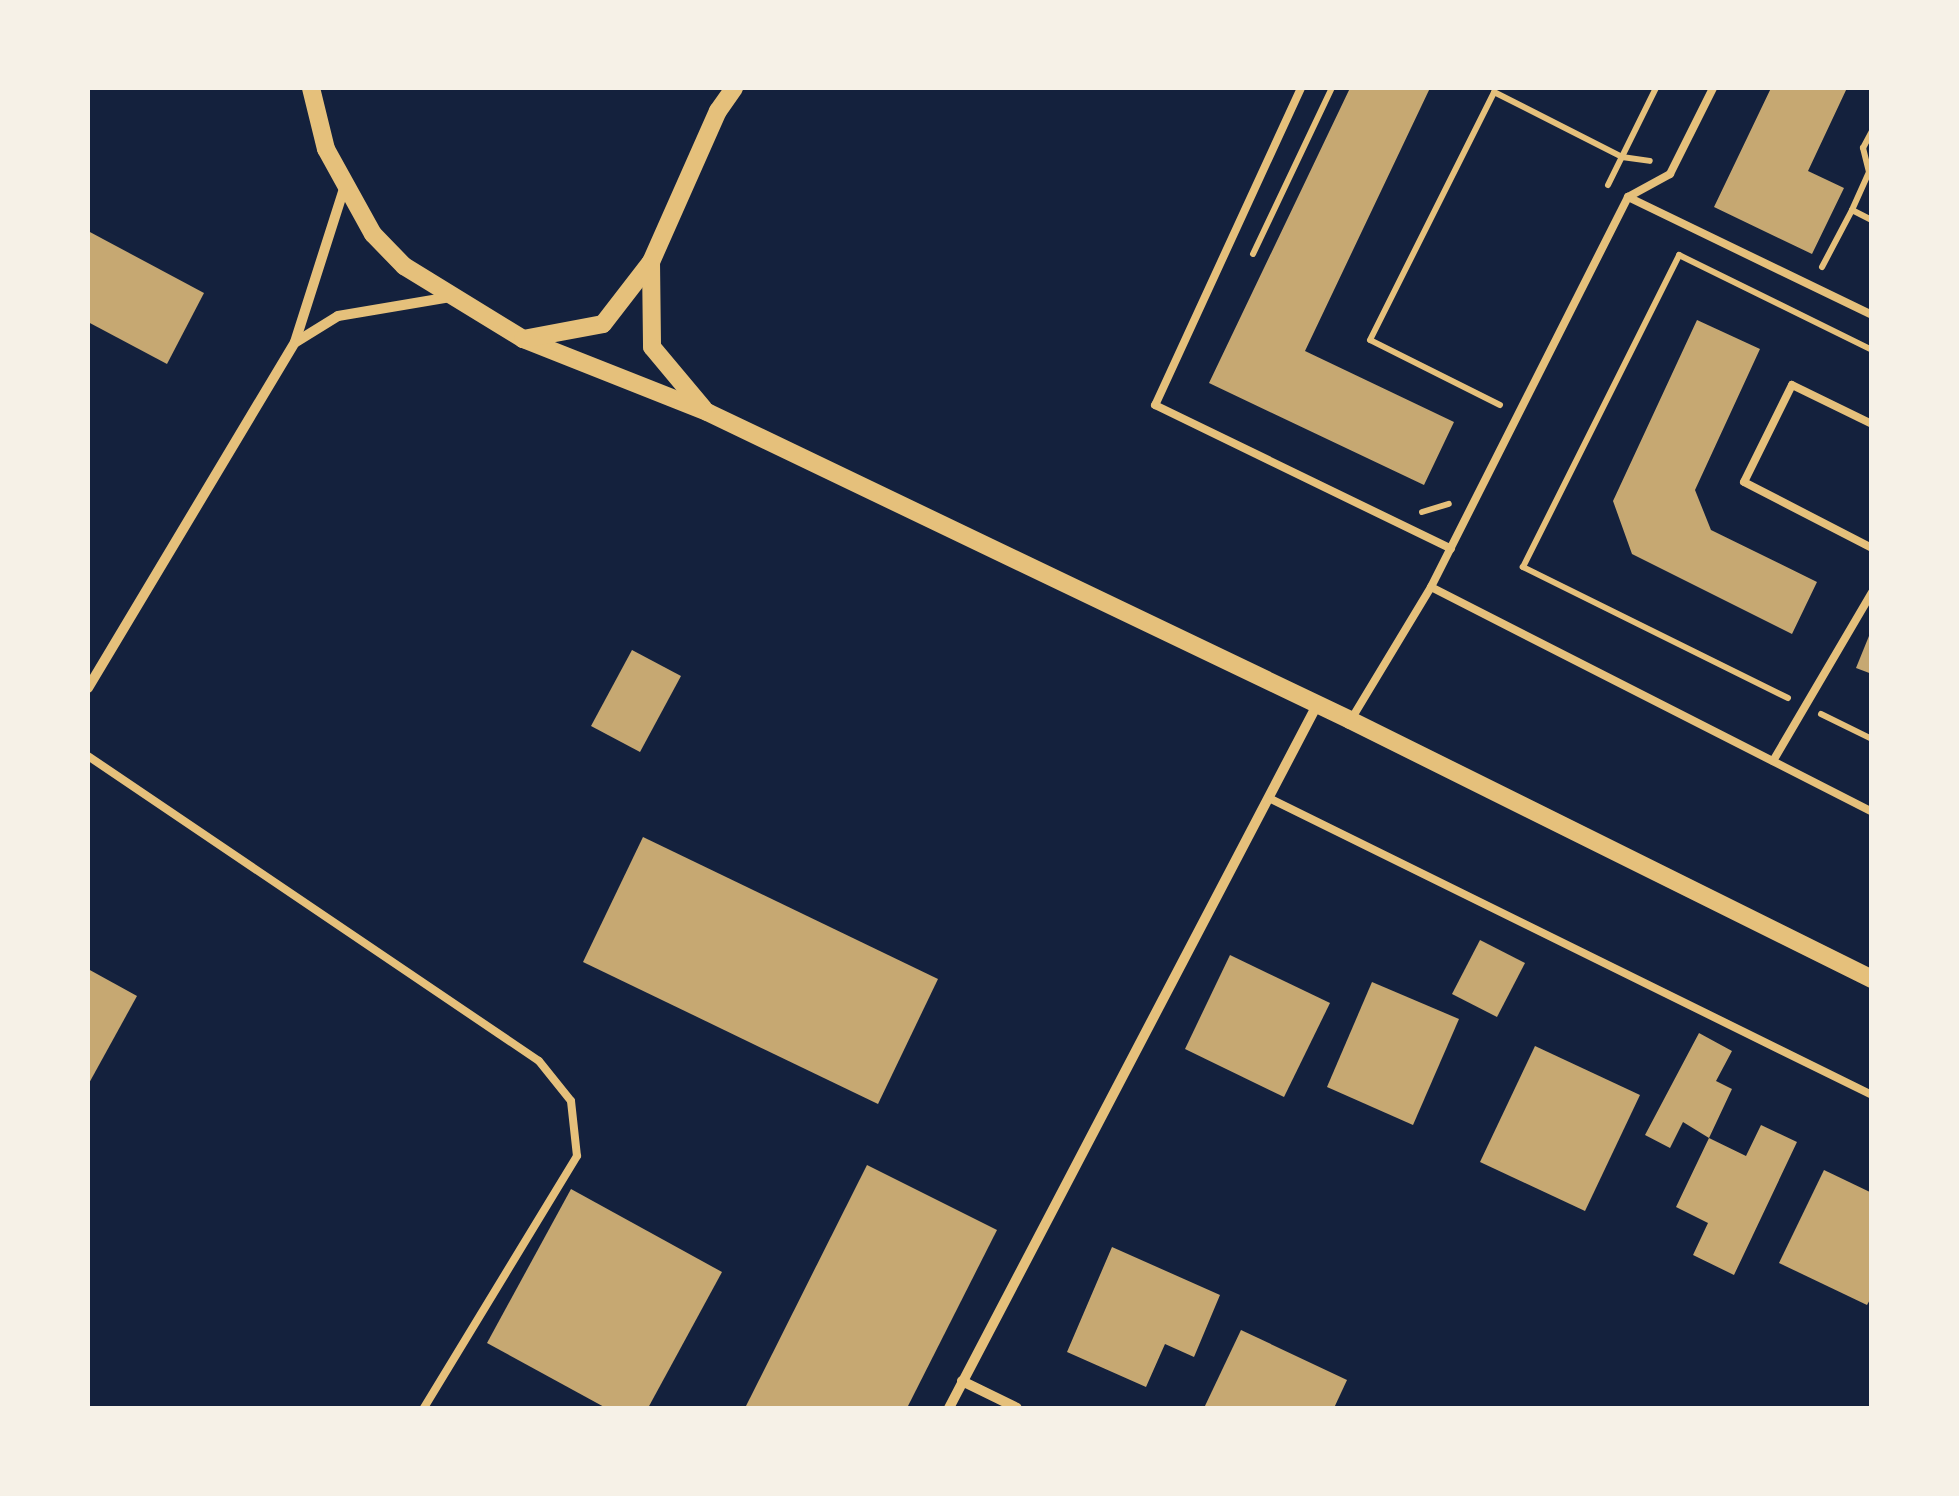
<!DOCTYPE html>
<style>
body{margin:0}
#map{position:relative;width:1959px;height:1496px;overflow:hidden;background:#14213d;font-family:Barlow,sans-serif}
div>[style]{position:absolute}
.building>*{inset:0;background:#c6a872}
.path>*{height:6px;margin:-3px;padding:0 3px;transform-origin:3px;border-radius:3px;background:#e5c07b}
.service>*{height:8px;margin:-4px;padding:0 4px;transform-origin:4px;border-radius:4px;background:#e5c07b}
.minor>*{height:10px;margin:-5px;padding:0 5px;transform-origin:5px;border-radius:5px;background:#e5c07b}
.tertiary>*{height:18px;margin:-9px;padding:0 9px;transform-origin:9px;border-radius:9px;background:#e5c07b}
span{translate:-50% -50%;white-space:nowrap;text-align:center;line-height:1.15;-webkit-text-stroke:10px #f6f1e7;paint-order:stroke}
.frame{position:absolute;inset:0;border:90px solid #f6f1e7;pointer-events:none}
</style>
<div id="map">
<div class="building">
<i style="clip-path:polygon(1350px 88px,1430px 88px,1305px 351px,1454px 422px,1424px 485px,1209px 383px)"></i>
<i style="clip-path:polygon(1771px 88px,1847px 88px,1808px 171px,1844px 188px,1812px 254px,1714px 207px)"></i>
<i style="clip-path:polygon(88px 231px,204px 293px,167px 364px,88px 322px)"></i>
<i style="clip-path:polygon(1697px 320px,1760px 349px,1695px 490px,1711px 530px,1817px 582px,1792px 634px,1632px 554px,1613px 501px)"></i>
<i style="clip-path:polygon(1871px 631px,1872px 631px,1872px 674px,1856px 668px)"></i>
<i style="clip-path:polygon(632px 650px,681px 676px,640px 752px,591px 726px)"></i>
<i style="clip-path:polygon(643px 837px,938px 979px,878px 1104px,583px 962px)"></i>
<i style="clip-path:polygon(1480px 940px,1525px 963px,1497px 1017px,1452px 994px)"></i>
<i style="clip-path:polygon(1230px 955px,1330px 1003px,1284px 1097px,1185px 1049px)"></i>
<i style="clip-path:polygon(88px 969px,137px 996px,88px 1085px)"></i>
<i style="clip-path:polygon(1372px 982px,1459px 1019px,1413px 1125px,1327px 1087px)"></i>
<i style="clip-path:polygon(1699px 1033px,1732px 1051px,1716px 1081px,1732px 1089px,1709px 1138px,1683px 1122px,1670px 1148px,1645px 1135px)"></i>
<i style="clip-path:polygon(1535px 1046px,1640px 1095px,1585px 1211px,1480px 1162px)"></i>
<i style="clip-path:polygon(1761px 1125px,1797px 1142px,1734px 1275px,1693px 1255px,1708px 1223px,1676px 1207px,1709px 1138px,1746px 1156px)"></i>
<i style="clip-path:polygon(867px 1165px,997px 1230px,907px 1408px,745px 1408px)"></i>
<i style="clip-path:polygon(1824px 1170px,1872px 1193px,1872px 1296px,1867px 1305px,1779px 1263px)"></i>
<i style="clip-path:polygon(571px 1189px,722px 1272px,648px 1408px,606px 1408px,487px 1343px)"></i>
<i style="clip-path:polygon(1112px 1247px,1220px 1295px,1194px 1357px,1165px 1344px,1146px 1387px,1067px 1352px)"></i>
<i style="clip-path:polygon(1241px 1330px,1347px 1380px,1334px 1408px,1204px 1408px)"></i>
</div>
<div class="path">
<i style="left:1608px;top:185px;width:108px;rotate:-63.7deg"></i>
<i style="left:1852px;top:210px;width:42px;rotate:-65.9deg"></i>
<i style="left:1869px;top:172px;width:25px;rotate:-104deg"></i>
<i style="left:1863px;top:148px;width:19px;rotate:-62deg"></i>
<i style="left:1253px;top:254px;width:184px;rotate:-64.6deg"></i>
<i style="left:1822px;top:267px;width:64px;rotate:-62.2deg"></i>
<i style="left:1852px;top:210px;width:22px;rotate:27deg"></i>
<i style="left:1500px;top:405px;width:145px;rotate:-153.4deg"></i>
<i style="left:1370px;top:340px;width:277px;rotate:-63.4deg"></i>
<i style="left:1494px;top:92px;width:144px;rotate:26.9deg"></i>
<i style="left:1622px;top:157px;width:28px;rotate:8deg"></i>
<i style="left:1422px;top:512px;width:28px;rotate:-17deg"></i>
<i style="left:1788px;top:698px;width:296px;rotate:-153.7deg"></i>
<i style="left:1523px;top:567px;width:349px;rotate:-63.4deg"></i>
<i style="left:1679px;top:255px;width:215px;rotate:26.2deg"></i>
<i style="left:1821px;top:714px;width:57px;rotate:26.1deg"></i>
</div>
<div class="service">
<i style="left:1301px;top:88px;width:349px;rotate:114.7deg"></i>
<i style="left:1155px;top:405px;width:329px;rotate:25.9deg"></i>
<i style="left:1628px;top:197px;width:48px;rotate:-28.7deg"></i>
<i style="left:1670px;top:174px;width:96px;rotate:-63.4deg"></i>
<i style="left:1872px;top:424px;width:89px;rotate:-154deg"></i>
<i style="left:1792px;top:385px;width:108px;rotate:116.3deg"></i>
<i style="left:1744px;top:482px;width:144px;rotate:27.3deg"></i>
<i style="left:1431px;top:587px;width:495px;rotate:27deg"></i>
<i style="left:1352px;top:718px;width:153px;rotate:-58.9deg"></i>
<i style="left:1431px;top:587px;width:437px;rotate:-63.2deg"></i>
<i style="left:1628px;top:197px;width:271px;rotate:25.8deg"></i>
<i style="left:88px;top:756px;width:544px;rotate:34.07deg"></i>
<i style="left:539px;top:1061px;width:51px;rotate:51.3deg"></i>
<i style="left:571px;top:1101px;width:55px;rotate:83.8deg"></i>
<i style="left:577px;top:1156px;width:295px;rotate:121.3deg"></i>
<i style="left:1773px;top:761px;width:196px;rotate:-59.6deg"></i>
<i style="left:1271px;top:799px;width:670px;rotate:26.22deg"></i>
</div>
<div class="minor">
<i style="left:296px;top:342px;width:49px;rotate:-31.8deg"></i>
<i style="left:338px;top:316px;width:114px;rotate:-9.6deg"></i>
<i style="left:88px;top:688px;width:403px;rotate:-59.1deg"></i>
<i style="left:295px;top:342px;width:162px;rotate:-72.3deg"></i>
<i style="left:962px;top:1381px;width:61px;rotate:26.1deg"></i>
<i style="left:949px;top:1408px;width:791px;rotate:-62.37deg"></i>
</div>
<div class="tertiary">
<i style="left:311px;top:88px;width:63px;rotate:76.2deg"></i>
<i style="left:326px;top:149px;width:97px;rotate:61.1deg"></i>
<i style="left:373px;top:234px;width:45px;rotate:45.9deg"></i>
<i style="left:404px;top:266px;width:140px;rotate:31.5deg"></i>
<i style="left:523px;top:339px;width:198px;rotate:21.6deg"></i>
<i style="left:707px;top:412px;width:713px;rotate:25.59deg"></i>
<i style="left:1350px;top:720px;width:583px;rotate:26.39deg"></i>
<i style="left:651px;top:262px;width:85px;rotate:89.3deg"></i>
<i style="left:652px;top:347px;width:80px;rotate:50.1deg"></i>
<i style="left:523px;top:339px;width:81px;rotate:-10.6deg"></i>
<i style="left:603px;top:324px;width:78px;rotate:-52.3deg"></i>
<i style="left:651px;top:262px;width:165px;rotate:-66.1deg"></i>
<i style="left:718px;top:111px;width:28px;rotate:-55deg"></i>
</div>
<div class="frame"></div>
</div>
